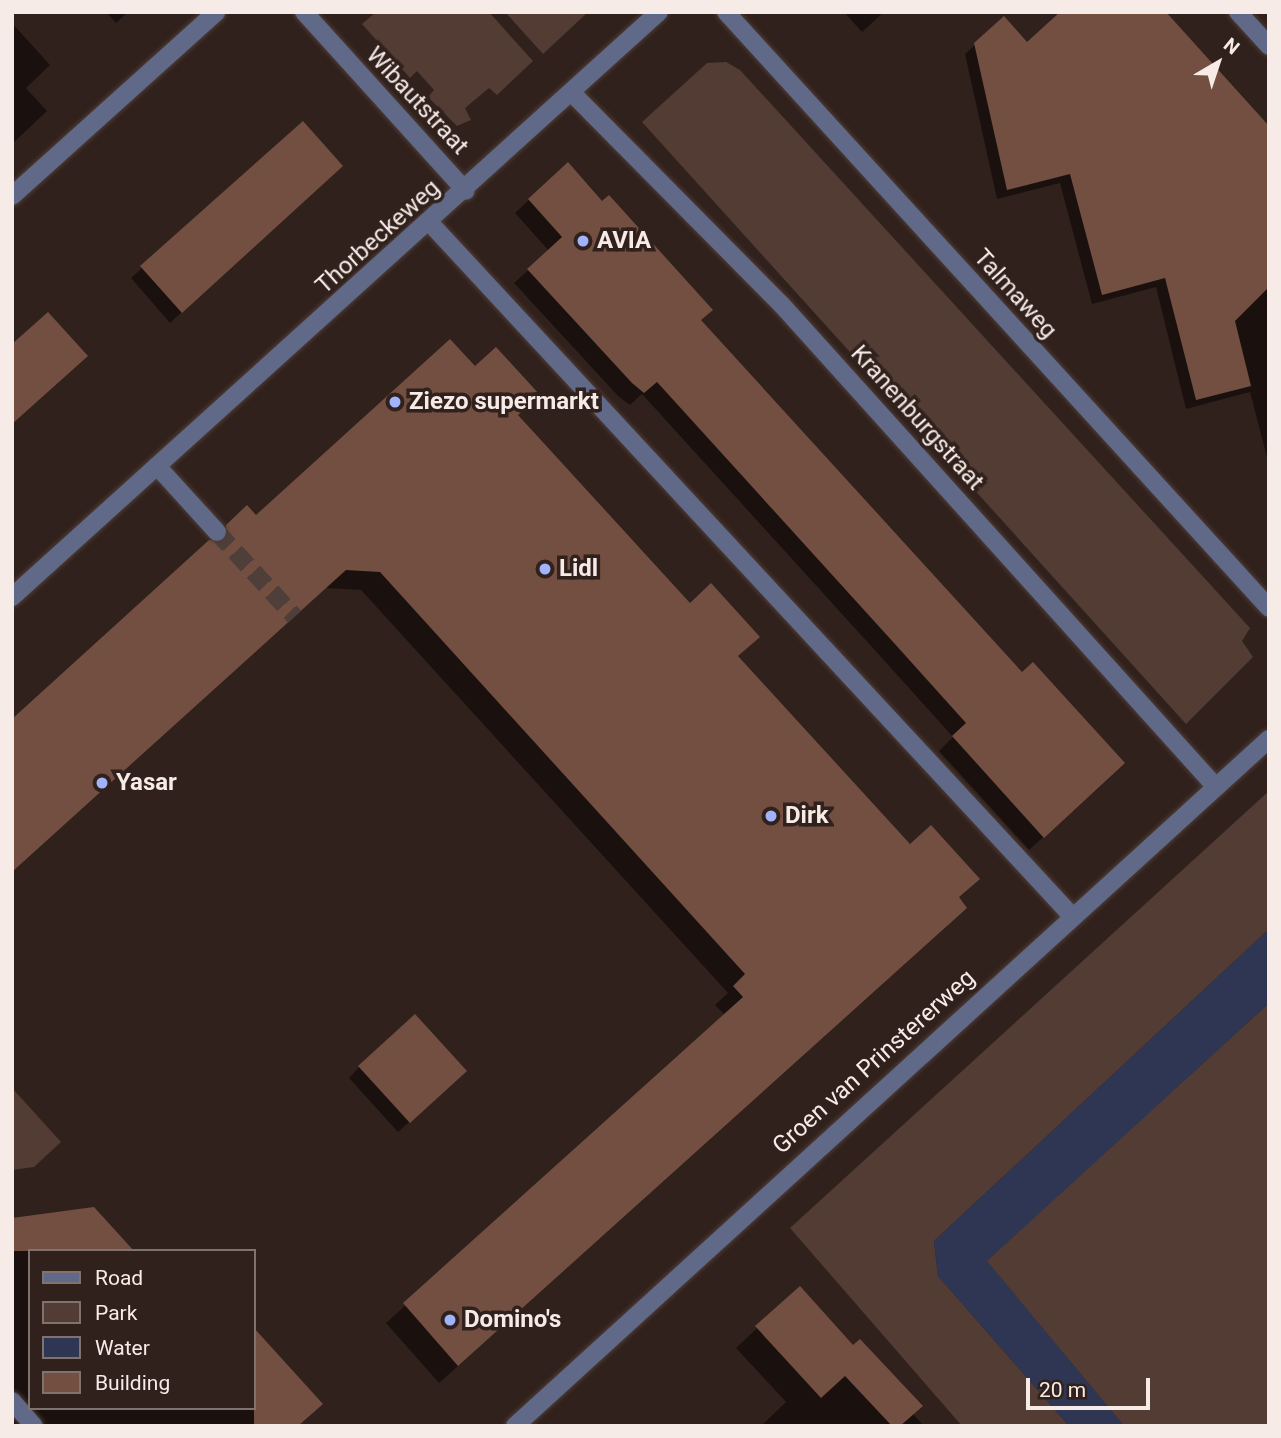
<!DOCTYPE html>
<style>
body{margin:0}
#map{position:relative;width:1281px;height:1438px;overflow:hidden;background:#31211c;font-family:Roboto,sans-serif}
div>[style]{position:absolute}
.green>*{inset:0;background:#523c33}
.water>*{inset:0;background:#2f3654}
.shadow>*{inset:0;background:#0007}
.building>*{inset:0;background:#734f42}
.minor-tunnel>*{height:18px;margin-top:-9px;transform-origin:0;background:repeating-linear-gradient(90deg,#4f3f3a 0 18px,transparent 0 27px)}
.roads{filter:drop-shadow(0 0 2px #4d3d38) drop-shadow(0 0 2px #4d3d38)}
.minor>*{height:18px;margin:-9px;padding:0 9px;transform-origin:9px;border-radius:9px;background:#616989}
.dots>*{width:19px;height:19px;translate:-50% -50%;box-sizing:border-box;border:4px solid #31211c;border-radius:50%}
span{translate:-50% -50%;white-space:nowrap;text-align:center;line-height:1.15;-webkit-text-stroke:7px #31211c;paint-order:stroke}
.street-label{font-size:24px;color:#f6ebe7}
.poi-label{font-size:24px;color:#f6ebe7;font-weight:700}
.left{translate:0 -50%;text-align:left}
.frame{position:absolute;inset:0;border:14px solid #f6ebe7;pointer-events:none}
.legend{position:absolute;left:28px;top:1249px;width:228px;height:161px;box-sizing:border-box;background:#31211c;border:2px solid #80726d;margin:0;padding:9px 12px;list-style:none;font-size:21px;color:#f6ebe7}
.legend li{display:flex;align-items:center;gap:14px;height:35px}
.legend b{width:35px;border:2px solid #80726d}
.north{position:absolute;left:1183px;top:28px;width:70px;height:70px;-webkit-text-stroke:5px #31211c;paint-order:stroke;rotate:39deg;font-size:19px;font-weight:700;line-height:28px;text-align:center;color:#f6ebe7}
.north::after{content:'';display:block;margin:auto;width:24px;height:32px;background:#f6ebe7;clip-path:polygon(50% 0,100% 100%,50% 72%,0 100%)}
.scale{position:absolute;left:1026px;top:1378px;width:124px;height:32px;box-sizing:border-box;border:4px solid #f6ebe7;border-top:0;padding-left:9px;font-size:21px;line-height:24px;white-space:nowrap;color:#f6ebe7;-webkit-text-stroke:5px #31211c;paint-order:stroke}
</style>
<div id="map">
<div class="green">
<i style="clip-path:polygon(376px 12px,489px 12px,533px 61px,497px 95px,489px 88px,465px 108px,471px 120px,457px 126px,428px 97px,434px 90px,417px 71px,410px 78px,362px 24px)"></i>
<i style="clip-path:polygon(505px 12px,588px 12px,543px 54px)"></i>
<i style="clip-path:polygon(726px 62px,740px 70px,1250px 628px,1242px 641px,1253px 657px,1186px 724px,642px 122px,707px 63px)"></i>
<i style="clip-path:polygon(1269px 791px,1269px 929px,934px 1241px,938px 1276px,1069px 1426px,962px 1426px,790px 1228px)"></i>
<i style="clip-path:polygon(1269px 1003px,1269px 1426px,1124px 1426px,986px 1261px)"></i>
<i style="clip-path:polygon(13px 1089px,61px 1142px,34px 1167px,12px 1170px)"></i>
</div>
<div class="water">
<i style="clip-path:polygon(1269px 929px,1269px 1003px,987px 1261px,1124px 1426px,1069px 1426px,938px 1276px,934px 1241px)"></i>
</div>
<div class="shadow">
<i style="clip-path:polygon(106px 12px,128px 12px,116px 23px)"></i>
<i style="clip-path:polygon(844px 12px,884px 12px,862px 32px)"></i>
<i style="clip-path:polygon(12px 23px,50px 65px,26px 88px,47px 111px,12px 144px)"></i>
<i style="clip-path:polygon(976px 44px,1027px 45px,1269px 129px,1269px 465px,1250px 392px,1186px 409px,1156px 287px,1092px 304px,1060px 183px,997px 199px,965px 54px)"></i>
<i style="clip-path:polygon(330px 176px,170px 323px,131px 278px,142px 268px)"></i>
<i style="clip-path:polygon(529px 200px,699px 321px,1110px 777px,1029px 850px,939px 751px,953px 737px,881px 657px,642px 394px,630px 405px,618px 396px,514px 283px,549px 251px,515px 213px)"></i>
<i style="clip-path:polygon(516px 416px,689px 605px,758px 637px,737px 657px,958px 898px,947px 926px,439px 1383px,386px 1323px,725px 1015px,715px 1005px,728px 993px,361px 590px,326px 588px,12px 872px,12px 720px,227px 526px)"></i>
<i style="clip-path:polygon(359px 1067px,454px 1082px,398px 1132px,349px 1078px)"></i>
<i style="clip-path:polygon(12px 1219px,30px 1251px,30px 1408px,254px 1408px,255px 1352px,298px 1426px,12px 1426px)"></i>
<i style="clip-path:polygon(799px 1289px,912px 1413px,924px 1426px,762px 1425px,786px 1402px,736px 1348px)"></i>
</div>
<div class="building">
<i style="clip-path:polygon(1060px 12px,1166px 12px,1269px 126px,1269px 287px,1235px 321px,1251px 386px,1196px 400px,1165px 278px,1102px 295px,1070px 174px,1007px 190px,974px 43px,1004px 16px,1027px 42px)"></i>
<i style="clip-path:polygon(303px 121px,343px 166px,182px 313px,140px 266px)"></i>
<i style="clip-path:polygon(568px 162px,602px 201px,609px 195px,713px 310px,701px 320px,1022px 672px,1033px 662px,1125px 763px,1044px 838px,952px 736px,966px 723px,894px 643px,657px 382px,644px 393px,632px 383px,527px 269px,562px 237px,528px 199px)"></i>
<i style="clip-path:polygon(48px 312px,88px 356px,12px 424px,12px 344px)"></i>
<i style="clip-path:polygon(450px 339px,475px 366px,496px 347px,540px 395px,518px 415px,690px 603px,711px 583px,760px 637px,738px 656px,910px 844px,931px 825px,980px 879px,959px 897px,967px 908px,458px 1366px,403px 1303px,743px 997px,733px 986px,745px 974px,380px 572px,346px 570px,12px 872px,12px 719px,209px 540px,225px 540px,226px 525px,247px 505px,256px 515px)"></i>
<i style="clip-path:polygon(415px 1014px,467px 1071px,410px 1123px,358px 1066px)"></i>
<i style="clip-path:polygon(94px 1207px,134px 1251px,12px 1251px,12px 1218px)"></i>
<i style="clip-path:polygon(800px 1286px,853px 1345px,860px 1339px,923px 1406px,900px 1426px,892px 1426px,845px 1376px,821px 1398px,755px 1326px)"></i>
<i style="clip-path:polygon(254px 1328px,323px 1404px,298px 1426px,254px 1426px)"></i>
</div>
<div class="minor-tunnel">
<i style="left:217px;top:532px;width:115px;rotate:47.5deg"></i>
</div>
<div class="roads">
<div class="minor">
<i style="left:304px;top:12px;width:241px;rotate:47.9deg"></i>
<i style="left:726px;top:12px;width:806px;rotate:47.66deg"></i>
<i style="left:1238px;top:12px;width:46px;rotate:47.6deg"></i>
<i style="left:572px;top:93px;width:297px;rotate:45.3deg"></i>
<i style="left:781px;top:304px;width:649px;rotate:48deg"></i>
<i style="left:12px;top:196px;width:275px;rotate:-42deg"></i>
<i style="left:431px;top:224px;width:943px;rotate:47.19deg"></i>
<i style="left:157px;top:466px;width:89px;rotate:47.7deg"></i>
<i style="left:12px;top:597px;width:872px;rotate:-42.12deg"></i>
<i style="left:12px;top:1401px;width:33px;rotate:49deg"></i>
<i style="left:515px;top:1426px;width:1020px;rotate:-42.34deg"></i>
</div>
</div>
<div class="dots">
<i style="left:583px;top:241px;background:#a1b3fd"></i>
<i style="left:395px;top:402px;background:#a1b3fd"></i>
<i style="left:545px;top:569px;background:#a1b3fd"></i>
<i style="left:102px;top:783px;background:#a1b3fd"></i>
<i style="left:771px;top:816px;background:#a1b3fd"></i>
<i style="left:450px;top:1320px;background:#a1b3fd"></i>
</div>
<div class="street-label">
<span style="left:417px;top:101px;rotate:47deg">Wibautstraat</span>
<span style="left:378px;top:237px;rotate:-42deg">Thorbeckeweg</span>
<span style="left:1015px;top:294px;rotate:48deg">Talmaweg</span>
<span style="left:917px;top:418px;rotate:48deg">Kranenburgstraat</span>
<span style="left:874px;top:1062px;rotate:-42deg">Groen van Prinstererweg</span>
</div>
<div class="poi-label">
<span class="left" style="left:597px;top:241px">AVIA</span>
<span class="left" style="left:409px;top:402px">Ziezo supermarkt</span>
<span class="left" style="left:559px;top:569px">Lidl</span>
<span class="left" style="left:116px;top:783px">Yasar</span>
<span class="left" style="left:785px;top:816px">Dirk</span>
<span class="left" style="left:464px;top:1320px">Domino's</span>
</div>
<div class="frame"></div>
<ul class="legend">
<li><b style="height:9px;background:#616989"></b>Road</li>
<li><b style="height:19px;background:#523c33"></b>Park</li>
<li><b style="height:19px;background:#2f3654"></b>Water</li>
<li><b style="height:19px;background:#734f42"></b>Building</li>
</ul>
<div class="north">N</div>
<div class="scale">20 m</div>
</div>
